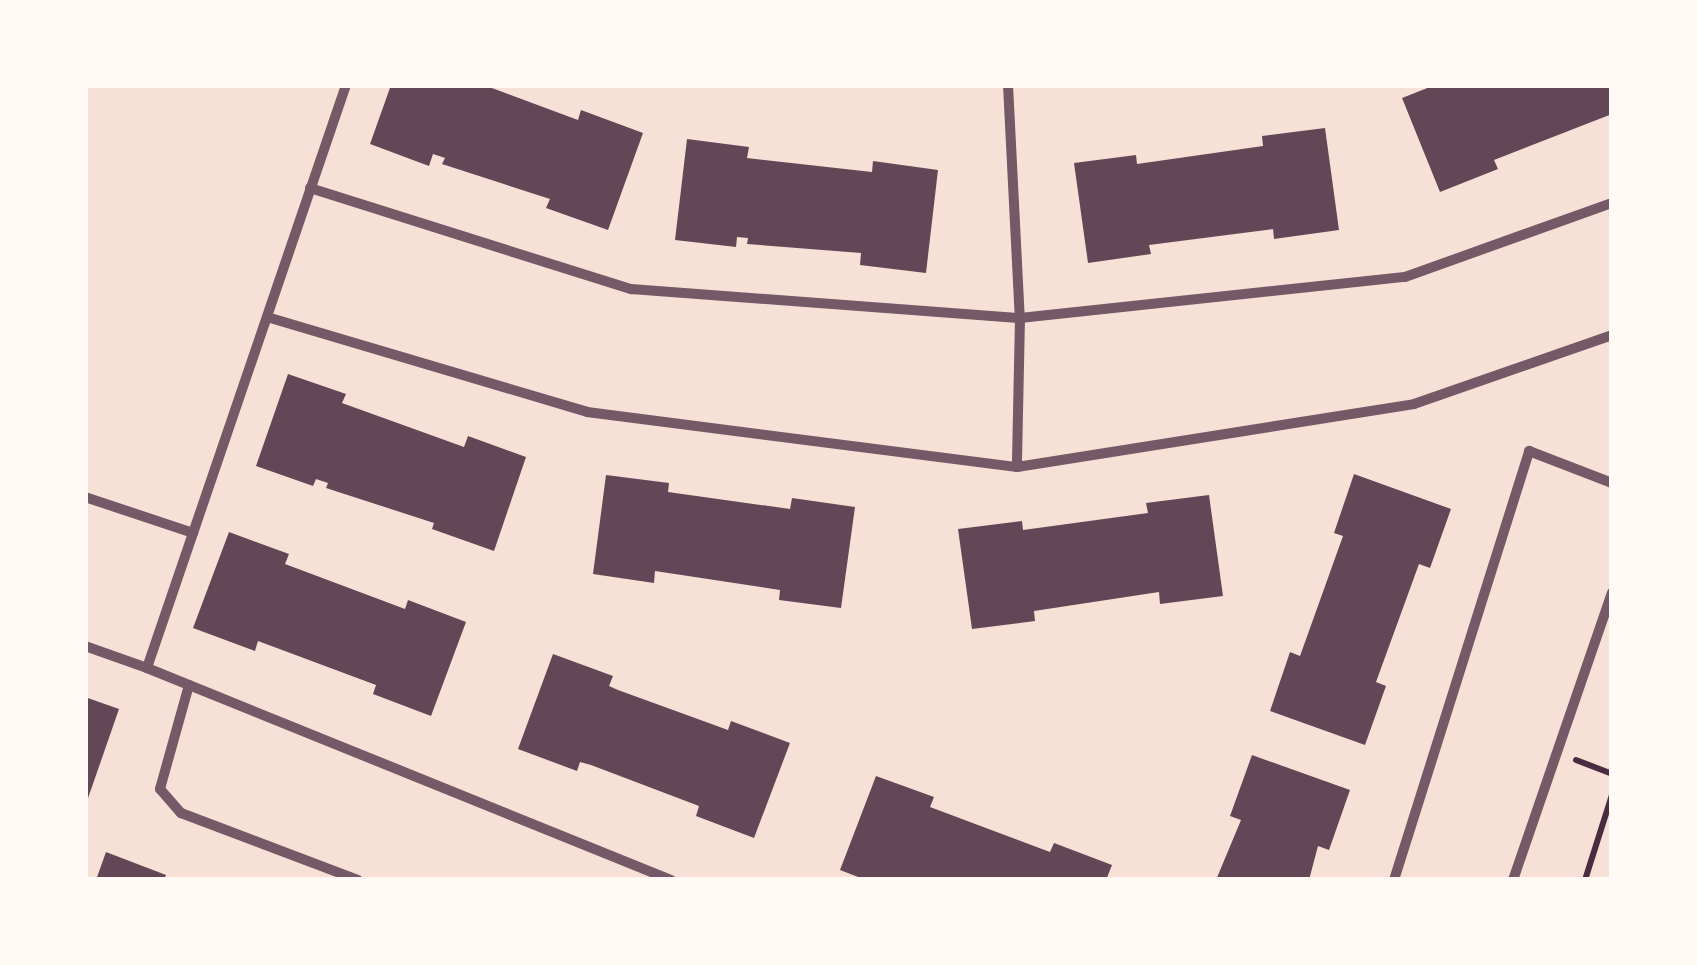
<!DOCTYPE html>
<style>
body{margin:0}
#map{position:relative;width:1697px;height:965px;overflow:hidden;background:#f7e1d7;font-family:"Open Sans",sans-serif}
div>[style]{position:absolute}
.building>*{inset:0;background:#644757}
.path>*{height:6px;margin:-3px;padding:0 3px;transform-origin:3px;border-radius:3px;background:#4a2c40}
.minor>*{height:10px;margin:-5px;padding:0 5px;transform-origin:5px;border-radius:5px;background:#755966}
span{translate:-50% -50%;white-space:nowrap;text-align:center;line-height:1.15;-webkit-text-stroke:9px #fffaf5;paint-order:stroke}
.frame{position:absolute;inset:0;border:88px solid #fffaf5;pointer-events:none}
</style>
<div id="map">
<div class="building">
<i style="clip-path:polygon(391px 85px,484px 85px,578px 120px,581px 110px,643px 133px,608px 230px,546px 208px,550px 199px,442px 164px,445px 158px,433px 154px,429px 166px,370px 144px)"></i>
<i style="clip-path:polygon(1435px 85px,1612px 85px,1612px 114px,1494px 160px,1498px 169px,1440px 192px,1402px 98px)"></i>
<i style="clip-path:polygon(1325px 128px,1339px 230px,1274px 239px,1273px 229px,1149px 245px,1151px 254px,1088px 263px,1074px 163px,1136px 155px,1137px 164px,1263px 146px,1262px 136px)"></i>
<i style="clip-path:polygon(687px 139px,749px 147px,747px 158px,872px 172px,873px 161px,938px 170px,926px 273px,860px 265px,861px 253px,747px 244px,748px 238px,737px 237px,736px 247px,675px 240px)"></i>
<i style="clip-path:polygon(288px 374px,346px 394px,342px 403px,464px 447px,468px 436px,526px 457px,494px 551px,432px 529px,434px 523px,326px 488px,328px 483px,316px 479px,313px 486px,256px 466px)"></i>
<i style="clip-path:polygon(1354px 474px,1451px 509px,1430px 568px,1419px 564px,1376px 682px,1386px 686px,1365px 745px,1270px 711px,1290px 652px,1300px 656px,1343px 536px,1334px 533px)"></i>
<i style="clip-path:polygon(606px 475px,669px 483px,668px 492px,790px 509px,792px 498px,855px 507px,841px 608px,779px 600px,780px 590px,655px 571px,654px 583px,593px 574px)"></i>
<i style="clip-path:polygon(1209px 495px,1223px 596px,1160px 604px,1159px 592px,1034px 611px,1035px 621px,972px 629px,958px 529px,1022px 521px,1023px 530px,1148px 513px,1146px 503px)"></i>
<i style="clip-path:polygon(229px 532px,289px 554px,285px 564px,405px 609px,408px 600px,466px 622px,431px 716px,373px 694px,376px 685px,266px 644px,258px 641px,255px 651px,193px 628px)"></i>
<i style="clip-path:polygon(553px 654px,613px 676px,609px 686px,618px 690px,728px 730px,731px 721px,790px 743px,754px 838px,696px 816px,699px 806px,591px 765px,580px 762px,577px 771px,518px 749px)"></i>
<i style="clip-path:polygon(85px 697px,119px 709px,86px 804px,85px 804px)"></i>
<i style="clip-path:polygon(1252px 755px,1350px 790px,1329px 850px,1318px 846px,1309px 880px,1216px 880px,1241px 820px,1230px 816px)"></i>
<i style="clip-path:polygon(876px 776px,934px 797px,930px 807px,1050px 852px,1054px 843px,1112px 865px,1106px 880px,866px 880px,840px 870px)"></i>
<i style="clip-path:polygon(106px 852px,166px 875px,164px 880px,96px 880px)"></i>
</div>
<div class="path">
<i style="left:1576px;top:760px;width:39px;rotate:21deg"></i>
<i style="left:1585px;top:880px;width:89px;rotate:-72.4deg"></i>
</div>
<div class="minor">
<i style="left:346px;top:85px;width:616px;rotate:108.85deg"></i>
<i style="left:147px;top:668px;width:565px;rotate:22.03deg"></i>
<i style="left:1008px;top:85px;width:233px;rotate:87.1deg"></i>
<i style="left:1020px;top:318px;width:149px;rotate:91.2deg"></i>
<i style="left:310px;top:188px;width:337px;rotate:17.5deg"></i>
<i style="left:631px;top:289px;width:390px;rotate:4.3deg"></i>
<i style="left:1020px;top:318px;width:387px;rotate:-6.1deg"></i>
<i style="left:1405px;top:277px;width:220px;rotate:-19.7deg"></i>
<i style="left:267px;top:317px;width:334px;rotate:16.5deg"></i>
<i style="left:587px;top:412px;width:434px;rotate:7.3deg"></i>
<i style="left:1017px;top:467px;width:402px;rotate:-9deg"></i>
<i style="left:1414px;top:404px;width:210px;rotate:-19.2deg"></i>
<i style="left:85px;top:497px;width:114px;rotate:18.4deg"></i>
<i style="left:85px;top:646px;width:66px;rotate:19.5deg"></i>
<i style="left:189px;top:685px;width:108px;rotate:105.6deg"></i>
<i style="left:160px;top:789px;width:32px;rotate:49deg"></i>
<i style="left:181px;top:813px;width:189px;rotate:20.7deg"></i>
<i style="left:1394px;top:880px;width:450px;rotate:-72.5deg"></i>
<i style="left:1529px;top:451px;width:89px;rotate:21.1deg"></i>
<i style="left:1513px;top:880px;width:304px;rotate:-71deg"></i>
</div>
<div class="frame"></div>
</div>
